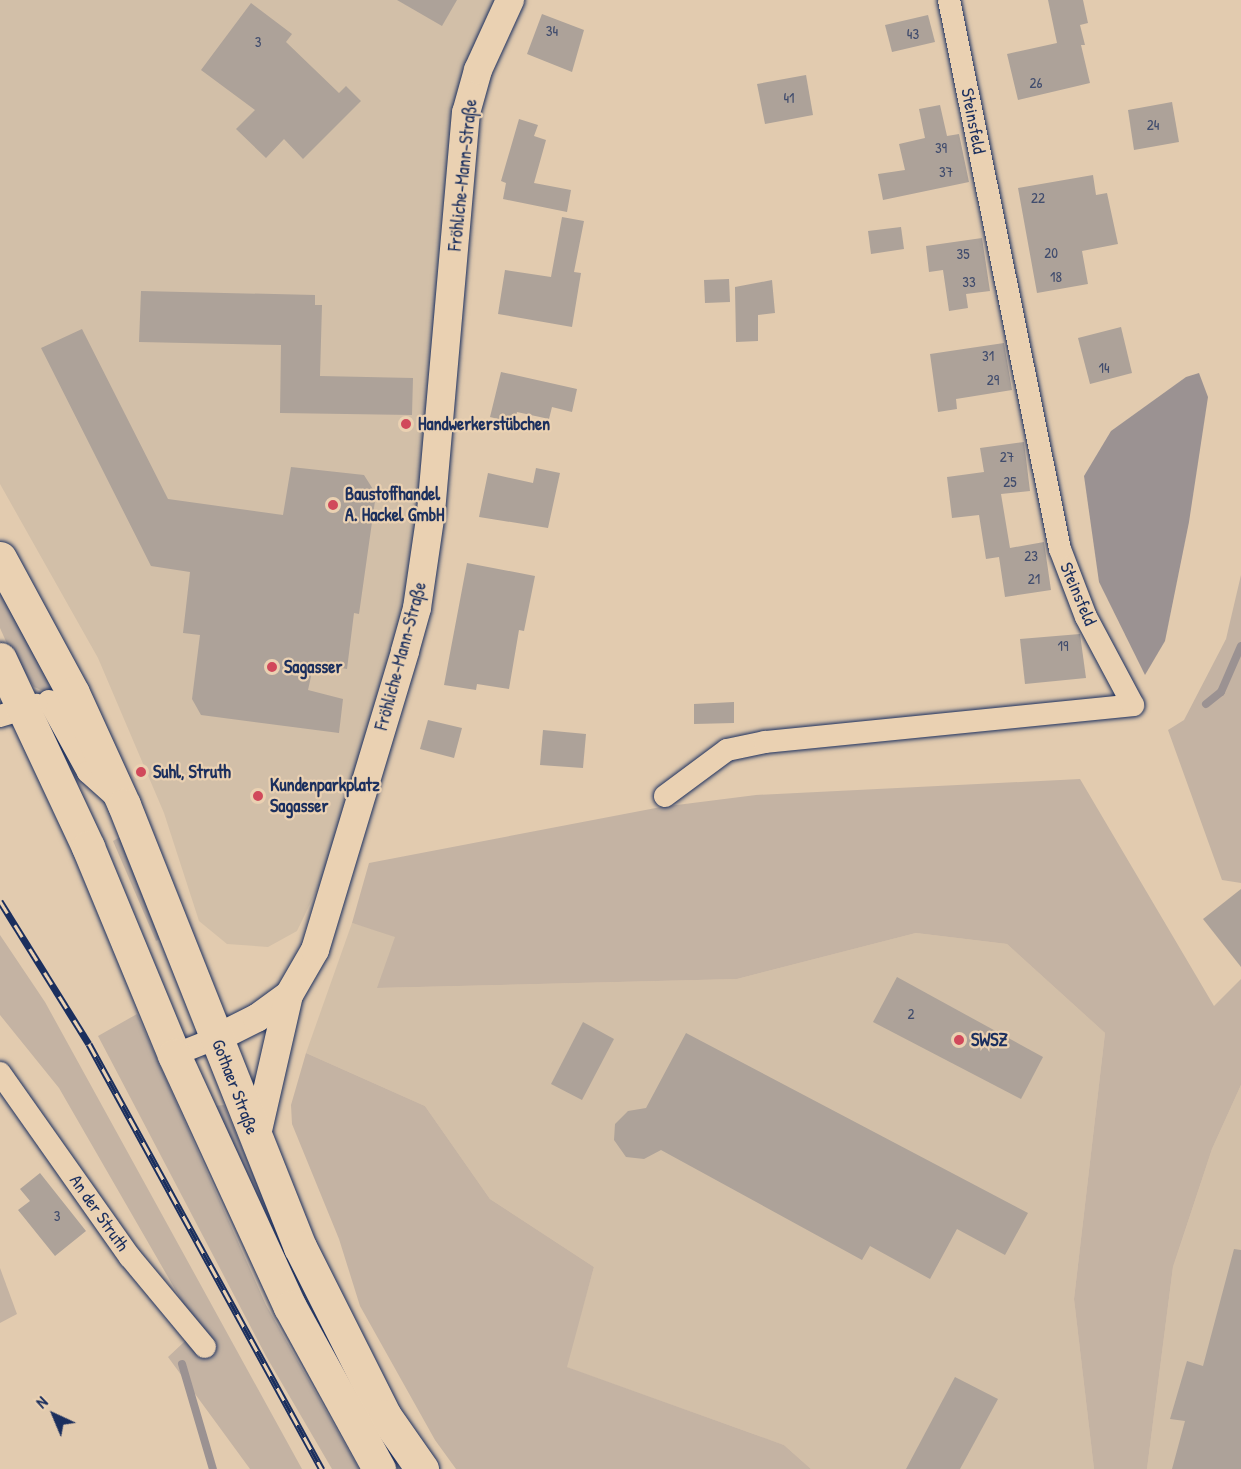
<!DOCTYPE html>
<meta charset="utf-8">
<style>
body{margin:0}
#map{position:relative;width:1241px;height:1469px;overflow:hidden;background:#e2cbaf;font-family:"Patrick Hand",sans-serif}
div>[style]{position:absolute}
.built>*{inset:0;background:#d2bfa8}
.green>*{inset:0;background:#c4b3a3}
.water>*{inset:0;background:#9b9292}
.stream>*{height:8px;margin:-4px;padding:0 4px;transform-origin:4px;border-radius:4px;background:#9b9292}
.building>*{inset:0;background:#ada299}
.roads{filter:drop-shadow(0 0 2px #1b2f5e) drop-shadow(0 0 2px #1b2f5e)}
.minor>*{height:22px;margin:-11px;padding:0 11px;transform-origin:11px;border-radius:11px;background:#ead1b2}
.tertiary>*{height:28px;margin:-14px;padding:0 14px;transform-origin:14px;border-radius:14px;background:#ead1b2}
.secondary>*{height:33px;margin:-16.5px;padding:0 16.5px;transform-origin:16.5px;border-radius:16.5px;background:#ead1b2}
.rail>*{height:7px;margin-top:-3.5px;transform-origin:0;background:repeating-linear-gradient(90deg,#ead1b2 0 14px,#1b2f5e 0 28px);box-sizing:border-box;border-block:2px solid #1b2f5e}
.dots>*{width:16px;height:16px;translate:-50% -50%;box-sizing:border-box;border:3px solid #ead1b2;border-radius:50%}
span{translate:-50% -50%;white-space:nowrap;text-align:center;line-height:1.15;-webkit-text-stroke:4.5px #ead1b2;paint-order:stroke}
.number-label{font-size:15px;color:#404c6d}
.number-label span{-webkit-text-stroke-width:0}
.street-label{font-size:18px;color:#1b2f5e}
.poi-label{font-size:18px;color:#1b2f5e;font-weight:700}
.left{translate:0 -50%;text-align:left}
.north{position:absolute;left:24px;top:1385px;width:60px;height:60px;-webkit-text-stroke:4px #ead1b2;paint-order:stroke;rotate:316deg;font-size:16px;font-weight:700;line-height:24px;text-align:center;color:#1b2f5e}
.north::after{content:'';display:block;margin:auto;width:21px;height:27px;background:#1b2f5e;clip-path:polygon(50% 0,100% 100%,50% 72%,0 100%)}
</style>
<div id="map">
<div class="built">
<i style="clip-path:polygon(0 0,517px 0,479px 87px,440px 514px,328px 866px,297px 931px,268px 947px,227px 944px,199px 921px,164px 813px,98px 658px,0 484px)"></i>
<i style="clip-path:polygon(352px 923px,396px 936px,378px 988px,737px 979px,916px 933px,1007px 944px,1105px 1033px,1074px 1299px,1094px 1469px,811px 1469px,784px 1445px,566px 1367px,594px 1267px,490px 1199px,425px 1106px,306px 1053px)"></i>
<i style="clip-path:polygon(1241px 1085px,1241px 1469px,1147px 1469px,1173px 1267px,1212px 1149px)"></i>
</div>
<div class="green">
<i style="clip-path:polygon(1241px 575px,1241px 883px,1222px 880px,1168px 730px,1184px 720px,1226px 639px)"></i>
<i style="clip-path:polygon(0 591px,53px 690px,48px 693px,34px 687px,8px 646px,0 628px)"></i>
<i style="clip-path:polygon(1080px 779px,1214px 1006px,1241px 979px,1241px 1085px,1212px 1149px,1173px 1267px,1147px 1469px,1094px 1469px,1074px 1299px,1105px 1033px,1007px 944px,916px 933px,737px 979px,377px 988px,395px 937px,352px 923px,369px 863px,661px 807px,756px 795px)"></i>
<i style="clip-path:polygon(120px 837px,162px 938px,156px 941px,113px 841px)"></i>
<i style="clip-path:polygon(0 935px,45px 1002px,302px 1469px,250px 1469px,168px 1357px,198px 1329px,59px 1088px,0 1015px)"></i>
<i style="clip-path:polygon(137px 1014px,266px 1305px,359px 1469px,332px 1469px,266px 1356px,98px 1036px)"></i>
<i style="clip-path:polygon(306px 1053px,425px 1106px,490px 1199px,594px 1267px,567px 1367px,784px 1445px,811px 1469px,456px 1469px,435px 1440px,360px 1306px,339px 1239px,292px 1124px,291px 1105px)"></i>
<i style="clip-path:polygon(224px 1105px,301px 1289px,404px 1469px,397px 1469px,296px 1294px,215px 1106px)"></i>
<i style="clip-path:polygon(0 1268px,17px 1314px,0 1323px)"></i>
</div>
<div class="water">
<i style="clip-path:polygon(1199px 373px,1208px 397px,1189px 522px,1165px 641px,1145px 675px,1099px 582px,1084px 476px,1111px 431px,1186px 377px)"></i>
</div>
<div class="stream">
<i style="left:1206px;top:704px;width:19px;rotate:-39deg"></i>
<i style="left:1221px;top:692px;width:50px;rotate:-66.5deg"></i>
<i style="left:182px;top:1364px;width:109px;rotate:73.6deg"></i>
</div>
<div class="building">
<i style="clip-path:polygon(397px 0,457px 0,442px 26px)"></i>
<i style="clip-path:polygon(1048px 0,1083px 0,1088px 23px,1080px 25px,1085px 45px,1081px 45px,1090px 83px,1018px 100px,1007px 54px,1057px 43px)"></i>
<i style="clip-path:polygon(251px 3px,292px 34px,286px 42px,339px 93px,346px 86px,361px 101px,303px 159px,284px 139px,266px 158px,236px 129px,255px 110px,201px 70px)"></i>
<i style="clip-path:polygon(542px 14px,584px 30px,572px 72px,527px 54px)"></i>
<i style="clip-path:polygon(928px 15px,935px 42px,892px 52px,885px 25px)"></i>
<i style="clip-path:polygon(806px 75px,813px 115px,765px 124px,757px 84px)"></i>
<i style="clip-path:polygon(1172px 102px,1179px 142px,1134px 150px,1128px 110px)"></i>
<i style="clip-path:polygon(940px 105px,947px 136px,959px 134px,969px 182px,883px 200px,878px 174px,905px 170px,899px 144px,925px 138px,919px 109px)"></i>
<i style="clip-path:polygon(519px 119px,538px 125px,534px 136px,546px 140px,534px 183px,571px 190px,567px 212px,503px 199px,506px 183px,501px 181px)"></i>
<i style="clip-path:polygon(1093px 175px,1096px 195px,1107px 193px,1118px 244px,1082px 251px,1088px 284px,1037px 293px,1018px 188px)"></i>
<i style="clip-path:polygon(562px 217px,584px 221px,574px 272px,581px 273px,572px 327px,498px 314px,505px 270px,551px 277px)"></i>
<i style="clip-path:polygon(901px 227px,904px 249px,871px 254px,868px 231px)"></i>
<i style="clip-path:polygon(982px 238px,990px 291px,966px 294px,968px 308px,949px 311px,943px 270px,929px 272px,926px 246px)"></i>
<i style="clip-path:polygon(729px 279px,730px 302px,705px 303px,704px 280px)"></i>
<i style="clip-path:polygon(772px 280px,775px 313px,758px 315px,758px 341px,736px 342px,735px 287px)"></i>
<i style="clip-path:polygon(141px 291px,315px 295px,315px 305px,322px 305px,320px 376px,413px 378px,412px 415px,280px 413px,281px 345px,139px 342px)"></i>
<i style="clip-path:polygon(1121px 327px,1132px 373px,1090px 384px,1078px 338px)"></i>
<i style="clip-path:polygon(82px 329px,168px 499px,283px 515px,291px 467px,364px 475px,376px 494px,359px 614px,354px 613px,347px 669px,314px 663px,308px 690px,343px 699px,339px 733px,201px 715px,192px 699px,200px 635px,183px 633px,190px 572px,151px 566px,41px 348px)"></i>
<i style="clip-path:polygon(1004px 343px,1012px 390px,956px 399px,957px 409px,938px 412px,930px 354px)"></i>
<i style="clip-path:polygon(501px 372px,577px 389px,572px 412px,552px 407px,549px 419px,517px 412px,514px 423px,490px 417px)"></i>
<i style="clip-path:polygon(1024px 442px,1030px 491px,1001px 494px,1010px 548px,1044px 542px,1051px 590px,1005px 597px,999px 557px,986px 559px,979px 515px,952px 518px,947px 477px,984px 472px,980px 448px)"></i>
<i style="clip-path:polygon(536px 468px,560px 473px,548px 528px,479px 517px,488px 473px,533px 483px)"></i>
<i style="clip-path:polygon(467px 563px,535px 576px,524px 631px,519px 630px,509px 689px,477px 684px,476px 690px,444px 685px)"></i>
<i style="clip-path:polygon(1080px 634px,1086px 678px,1025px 684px,1020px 639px)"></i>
<i style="clip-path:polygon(734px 702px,734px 723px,694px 724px,694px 704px)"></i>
<i style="clip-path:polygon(428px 720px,462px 728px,454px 758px,420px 749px)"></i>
<i style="clip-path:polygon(543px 730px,586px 734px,583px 768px,540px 765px)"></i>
<i style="clip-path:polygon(1241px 889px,1241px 967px,1203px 919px)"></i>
<i style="clip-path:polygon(897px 977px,1043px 1057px,1021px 1099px,873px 1022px)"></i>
<i style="clip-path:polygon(583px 1022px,614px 1039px,582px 1100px,551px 1084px)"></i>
<i style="clip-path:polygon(686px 1033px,1028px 1213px,1005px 1255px,957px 1229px,930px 1279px,870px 1246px,862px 1260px,661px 1150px,644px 1159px,626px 1157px,614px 1140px,615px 1124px,628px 1111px,646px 1108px)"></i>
<i style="clip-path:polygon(40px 1173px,86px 1231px,55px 1256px,18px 1210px,30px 1201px,20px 1189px)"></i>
<i style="clip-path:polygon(1234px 1249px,1241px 1250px,1241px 1469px,1172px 1469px,1185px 1421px,1170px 1419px,1187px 1361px,1203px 1366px)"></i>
<i style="clip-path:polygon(955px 1377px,998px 1399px,960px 1469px,906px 1469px)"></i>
</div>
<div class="roads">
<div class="minor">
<i style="left:49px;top:701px;width:81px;rotate:61.2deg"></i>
<i style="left:88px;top:772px;width:38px;rotate:42deg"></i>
<i style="left:0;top:716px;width:38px;rotate:-17deg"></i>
<i style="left:665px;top:796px;width:77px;rotate:-36.6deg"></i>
<i style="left:727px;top:750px;width:39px;rotate:-12deg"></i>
<i style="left:765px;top:742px;width:370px;rotate:-5.7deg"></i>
<i style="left:1133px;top:705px;width:100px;rotate:-118.1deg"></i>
<i style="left:1086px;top:617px;width:73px;rotate:-110.9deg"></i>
<i style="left:1060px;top:549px;width:560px;rotate:-101.43deg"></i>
<i style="left:174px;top:1055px;width:46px;rotate:-21.6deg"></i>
<i style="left:0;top:1073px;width:225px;rotate:54.8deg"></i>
<i style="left:130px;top:1257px;width:117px;rotate:50.2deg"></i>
</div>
<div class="tertiary">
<i style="left:217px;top:1038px;width:45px;rotate:-26.6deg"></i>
<i style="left:257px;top:1018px;width:39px;rotate:-36deg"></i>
<i style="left:289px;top:995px;width:52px;rotate:-60deg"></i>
<i style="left:315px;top:950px;width:312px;rotate:-73.2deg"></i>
<i style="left:405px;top:651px;width:45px;rotate:-74.4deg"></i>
<i style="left:417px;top:608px;width:97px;rotate:-81.7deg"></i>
<i style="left:431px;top:512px;width:401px;rotate:-85deg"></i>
<i style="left:466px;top:113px;width:45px;rotate:-74.4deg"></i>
<i style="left:478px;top:70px;width:77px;rotate:-65.4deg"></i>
<i style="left:256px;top:1139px;width:148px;rotate:-77.1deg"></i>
</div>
<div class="secondary">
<i style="left:0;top:558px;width:153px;rotate:61.6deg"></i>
<i style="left:73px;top:693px;width:123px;rotate:65.5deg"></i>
<i style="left:124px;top:805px;width:476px;rotate:68.3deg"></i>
<i style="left:300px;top:1247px;width:189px;rotate:63.3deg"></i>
<i style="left:385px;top:1416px;width:65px;rotate:55.1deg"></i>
<i style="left:0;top:659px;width:208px;rotate:64.9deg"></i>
<i style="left:88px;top:847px;width:225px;rotate:67.5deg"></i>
<i style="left:174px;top:1055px;width:277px;rotate:65.3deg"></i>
<i style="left:290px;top:1307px;width:185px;rotate:61.2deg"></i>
</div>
</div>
<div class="rail">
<i style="left:0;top:901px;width:168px;rotate:58.1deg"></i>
<i style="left:89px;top:1044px;width:485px;rotate:61.3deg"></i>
</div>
<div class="dots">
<i style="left:406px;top:424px;background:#d1495b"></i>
<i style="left:333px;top:505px;background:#d1495b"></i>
<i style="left:272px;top:667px;background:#d1495b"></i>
<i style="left:141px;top:772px;background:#d1495b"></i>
<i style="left:258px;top:796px;background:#d1495b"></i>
<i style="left:959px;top:1040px;background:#d1495b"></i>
</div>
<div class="number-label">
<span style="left:552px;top:31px">34</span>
<span style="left:913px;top:34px">43</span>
<span style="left:258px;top:42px">3</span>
<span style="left:1036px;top:83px">26</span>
<span style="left:789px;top:98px">41</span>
<span style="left:1153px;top:125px">24</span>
<span style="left:941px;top:148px">39</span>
<span style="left:946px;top:172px">37</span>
<span style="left:1038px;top:198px">22</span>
<span style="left:1051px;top:253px">20</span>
<span style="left:963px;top:254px">35</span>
<span style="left:1056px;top:277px">18</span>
<span style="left:969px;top:282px">33</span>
<span style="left:988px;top:356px">31</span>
<span style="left:1104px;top:368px">14</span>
<span style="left:993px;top:380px">29</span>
<span style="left:1007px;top:457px">27</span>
<span style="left:1010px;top:482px">25</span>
<span style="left:1031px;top:556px">23</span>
<span style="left:1034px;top:579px">21</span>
<span style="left:1063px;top:646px">19</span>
<span style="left:911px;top:1014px">2</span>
<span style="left:57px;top:1216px">3</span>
</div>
<div class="street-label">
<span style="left:973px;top:121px;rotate:79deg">Steinsfeld</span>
<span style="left:463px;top:175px;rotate:-84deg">Fröhliche-Mann-Straße</span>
<span style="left:1078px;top:594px;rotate:67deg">Steinsfeld</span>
<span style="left:401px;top:656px;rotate:-75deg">Fröhliche-Mann-Straße</span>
<span style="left:235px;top:1087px;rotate:69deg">Gothaer Straße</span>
<span style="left:99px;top:1213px;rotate:55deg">An der Struth</span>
</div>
<div class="poi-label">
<span class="left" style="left:418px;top:424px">Handwerkerstübchen</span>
<span class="left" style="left:345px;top:505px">Baustoffhandel<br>A. Hackel GmbH</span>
<span class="left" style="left:284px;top:667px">Sagasser</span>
<span class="left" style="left:153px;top:772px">Suhl, Struth</span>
<span class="left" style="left:270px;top:796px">Kundenparkplatz<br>Sagasser</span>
<span class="left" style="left:971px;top:1040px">SWSZ</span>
</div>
<div class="north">N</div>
</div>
